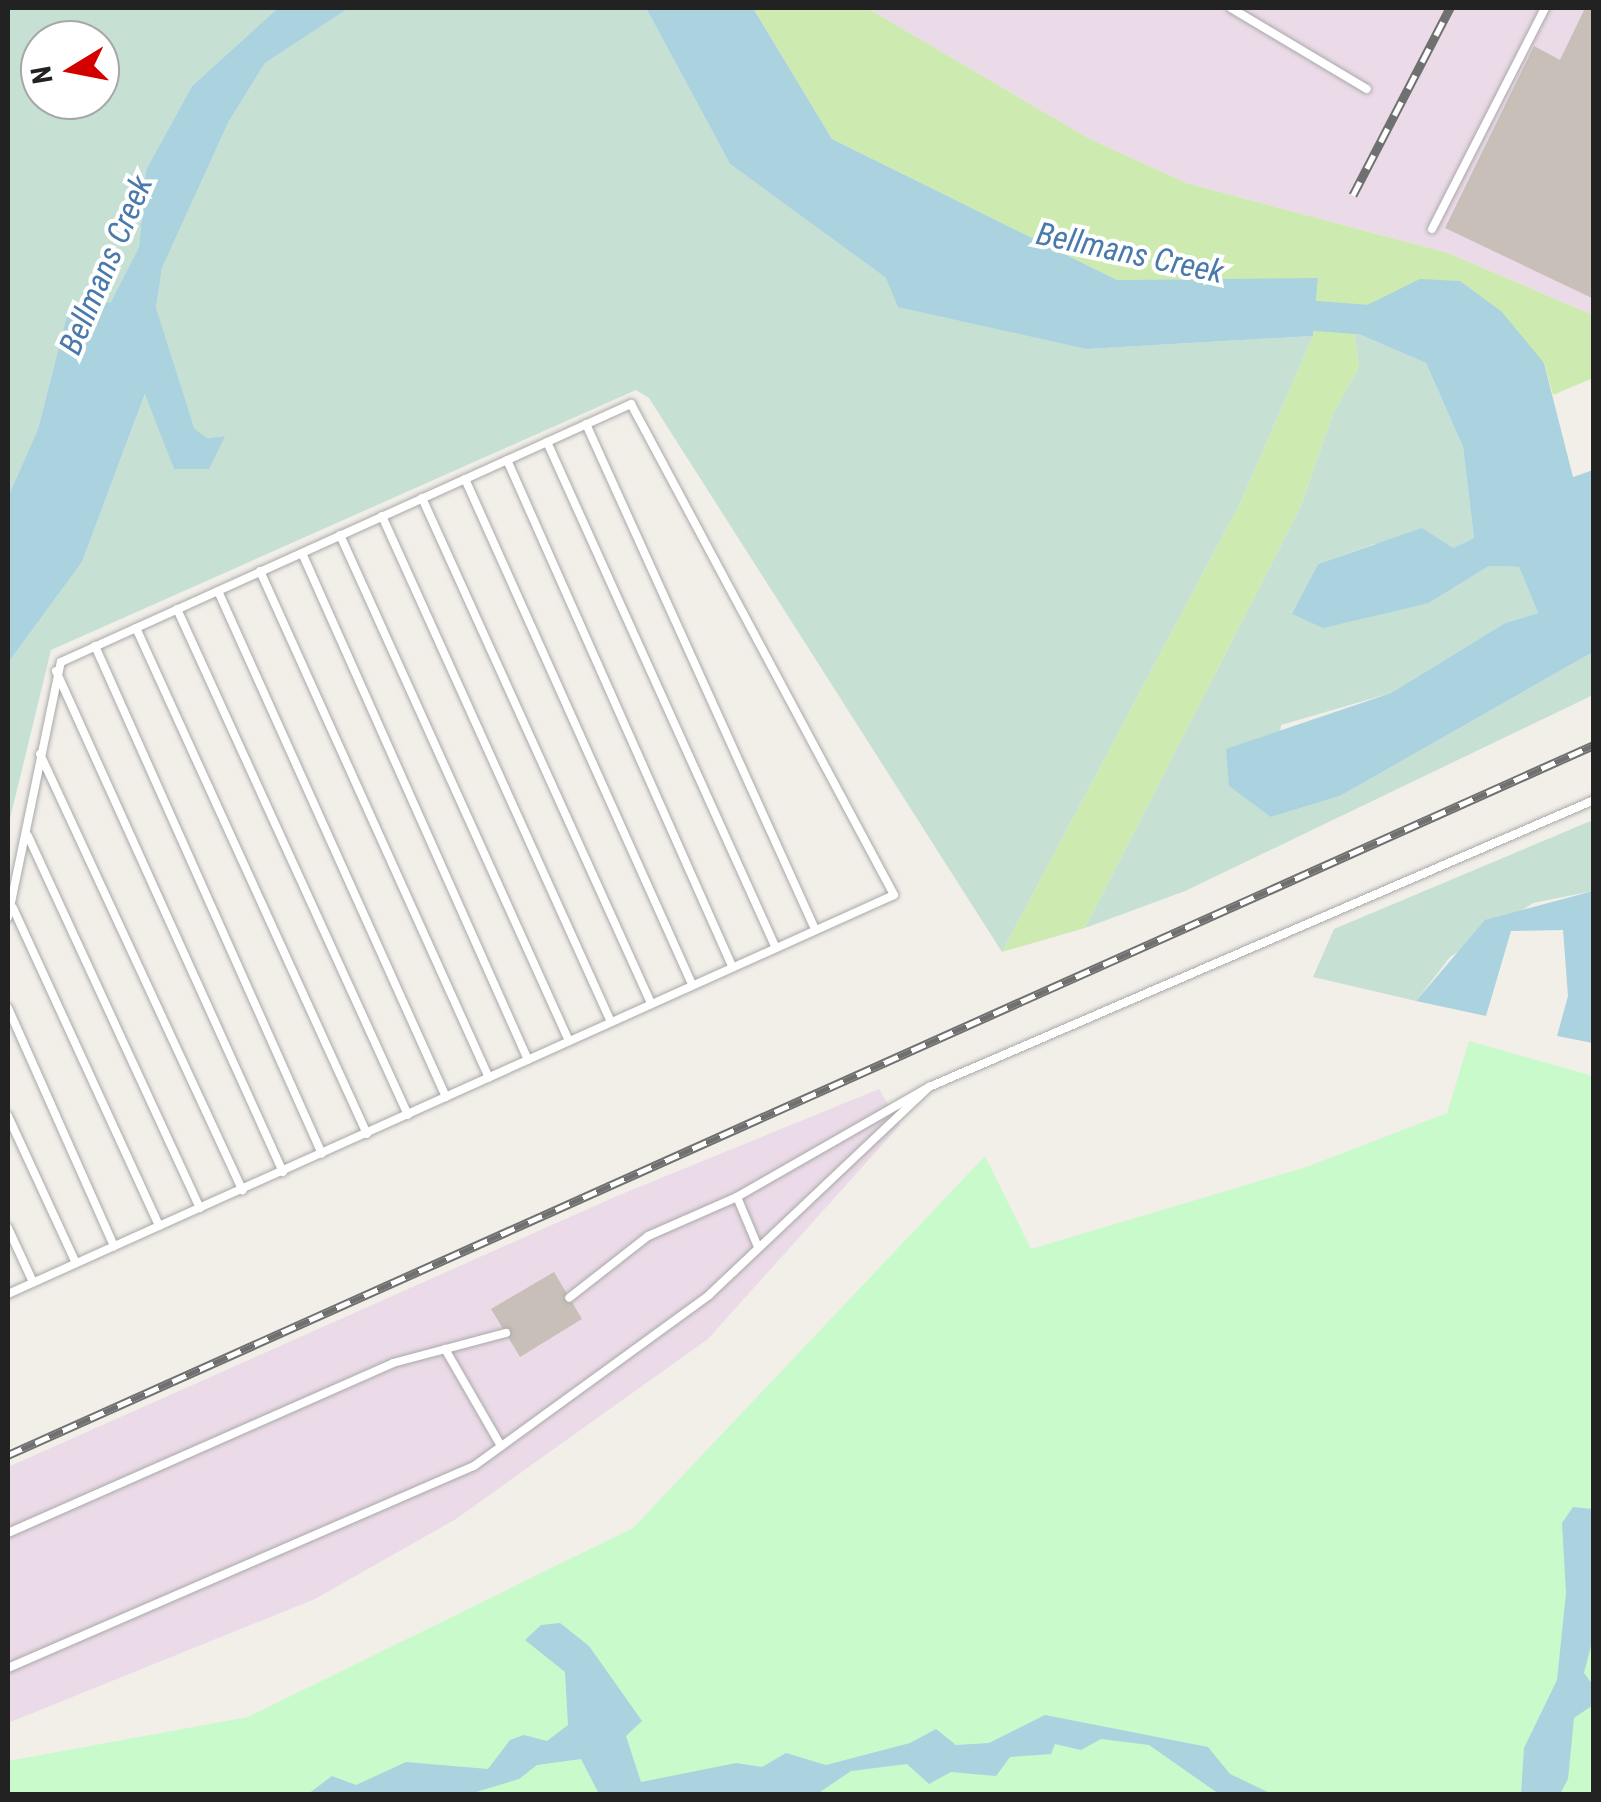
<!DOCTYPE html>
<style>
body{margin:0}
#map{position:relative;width:1601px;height:1802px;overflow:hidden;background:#f2efe9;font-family:"Roboto Condensed",sans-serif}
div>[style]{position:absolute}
.industrial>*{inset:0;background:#ebdbe8}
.grass>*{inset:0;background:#cdebb0}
.wetland>*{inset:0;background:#c6e0d4}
.park>*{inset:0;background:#c8facc}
.water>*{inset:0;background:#aad3df}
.river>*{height:30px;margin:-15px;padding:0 15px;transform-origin:15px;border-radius:15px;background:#aad3df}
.building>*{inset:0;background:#c7bfb8}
.roads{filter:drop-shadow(0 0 2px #a9a9a9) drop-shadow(0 0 2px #a9a9a9)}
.lane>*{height:8px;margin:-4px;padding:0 4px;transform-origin:4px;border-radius:4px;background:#fff}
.rail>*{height:9px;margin-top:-4.5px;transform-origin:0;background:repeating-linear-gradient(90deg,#fff 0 15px,#707070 0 30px);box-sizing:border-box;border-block:2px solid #707070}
span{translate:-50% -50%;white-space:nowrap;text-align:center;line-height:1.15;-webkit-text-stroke:8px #fff;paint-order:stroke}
.water-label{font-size:32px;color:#4a7aab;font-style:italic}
.frame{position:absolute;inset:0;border:10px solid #222;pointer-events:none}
.north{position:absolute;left:20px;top:20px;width:100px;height:100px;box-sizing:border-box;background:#fff;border:2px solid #a7a7a7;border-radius:50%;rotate:260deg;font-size:28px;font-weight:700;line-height:40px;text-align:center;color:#222}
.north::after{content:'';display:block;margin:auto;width:35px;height:45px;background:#d40000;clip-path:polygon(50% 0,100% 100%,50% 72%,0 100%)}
</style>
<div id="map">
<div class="industrial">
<i style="clip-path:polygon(867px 8px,1593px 8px,1593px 315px,1448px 253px,1186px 183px,1088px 138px)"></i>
<i style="clip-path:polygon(879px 1089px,900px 1125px,708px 1339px,456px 1519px,315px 1599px,8px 1723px,8px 1467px,617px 1196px)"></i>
</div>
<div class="grass">
<i style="clip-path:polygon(753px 8px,867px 8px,1088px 138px,1186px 183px,1448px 253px,1593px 315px,1593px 378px,1553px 395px,1544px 362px,1354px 332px,1359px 367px,1333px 414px,1301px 506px,1085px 928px,1002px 952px,1240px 503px,1313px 336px,1318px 279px,1117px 280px,832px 139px)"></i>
</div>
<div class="wetland">
<i style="clip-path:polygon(evenodd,8px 8px,278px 8px,192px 86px,146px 170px,139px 247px,111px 303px,68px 311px,38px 429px,8px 497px,8px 8px,40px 40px,100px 40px,100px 100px,40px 100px,40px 40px)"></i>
<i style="clip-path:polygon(349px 8px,646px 8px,730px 164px,886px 278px,1087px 349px,1313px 336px,1240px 503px,1002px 952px,649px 398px,636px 390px,51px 650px,8px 827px,8px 663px,82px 562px,146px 392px,174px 469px,223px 436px,207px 438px,194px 428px,171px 372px,156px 308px,162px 268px,229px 121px,265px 63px)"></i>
<i style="clip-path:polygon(1354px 332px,1426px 363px,1463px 447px,1474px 538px,1453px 548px,1374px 544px,1318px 564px,1293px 614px,1429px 603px,1489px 566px,1519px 567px,1538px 613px,1505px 623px,1391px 693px,1281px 725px,1271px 817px,1340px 796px,1593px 652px,1593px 695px,1185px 891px,1085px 928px,1301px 506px,1333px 414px,1359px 367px)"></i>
<i style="clip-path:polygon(1593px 820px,1593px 891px,1533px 903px,1450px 957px,1416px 1001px,1313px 977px,1334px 929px)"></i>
</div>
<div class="park">
<i style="clip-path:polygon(1469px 1041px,1593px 1076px,1593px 1794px,8px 1794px,8px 1761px,248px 1717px,633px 1528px,985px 1156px,1031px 1249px,1306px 1167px,1447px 1113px)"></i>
</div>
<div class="water">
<i style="clip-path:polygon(278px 8px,349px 8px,265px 63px,229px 121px,162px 268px,156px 308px,194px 428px,207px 438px,225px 436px,209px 469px,174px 469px,145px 394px,82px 562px,8px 663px,8px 497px,38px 429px,68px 311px,111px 302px,139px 247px,146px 170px,192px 86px)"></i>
<i style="clip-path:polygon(646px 8px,753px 8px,832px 139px,1117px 280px,1318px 278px,1313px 336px,1087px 349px,898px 307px,886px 278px,730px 164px)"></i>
<i style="clip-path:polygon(1420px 279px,1460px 281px,1502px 312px,1544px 363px,1573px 477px,1593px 470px,1593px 652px,1340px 796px,1271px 817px,1229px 786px,1226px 749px,1391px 693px,1505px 623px,1538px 613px,1519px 567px,1489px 566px,1429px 603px,1323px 628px,1292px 614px,1318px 564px,1422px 528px,1453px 548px,1474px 538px,1463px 447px,1426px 363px,1354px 332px,1363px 307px)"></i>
<i style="clip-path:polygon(1593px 891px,1593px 1043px,1557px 1036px,1568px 996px,1563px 930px,1511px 931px,1486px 1016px,1416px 1001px,1485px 920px)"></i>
<i style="clip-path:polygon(1573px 1507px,1593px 1509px,1594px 1634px,1584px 1673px,1593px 1685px,1593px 1705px,1574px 1718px,1568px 1779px,1560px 1794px,1521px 1794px,1524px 1748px,1557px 1680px,1566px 1593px,1562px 1523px)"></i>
<i style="clip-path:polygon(560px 1623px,589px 1646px,642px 1721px,626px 1736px,641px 1782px,736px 1763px,762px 1767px,786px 1753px,826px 1765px,910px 1743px,936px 1729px,956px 1745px,989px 1743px,1045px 1715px,1208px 1747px,1230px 1774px,1272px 1794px,1219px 1794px,1149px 1745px,1101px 1739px,1081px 1750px,1055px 1744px,1051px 1754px,1010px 1757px,996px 1776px,951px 1772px,929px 1784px,907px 1764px,851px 1771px,817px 1794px,599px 1794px,581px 1759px,537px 1765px,519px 1779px,473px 1793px,308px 1794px,332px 1776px,356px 1785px,406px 1762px,488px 1769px,510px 1740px,524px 1735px,547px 1741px,568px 1725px,565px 1672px,525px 1640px,541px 1625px)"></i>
</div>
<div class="river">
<i style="left:1277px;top:313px;width:119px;rotate:4.3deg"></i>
</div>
<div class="building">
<i style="clip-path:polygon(1585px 8px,1594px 8px,1594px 299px,1445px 228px,1534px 46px,1560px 60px)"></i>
<i style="clip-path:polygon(554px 1272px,582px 1319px,520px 1357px,491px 1309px)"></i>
</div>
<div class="roads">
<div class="lane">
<i style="left:1231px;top:8px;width:158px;rotate:30.8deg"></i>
<i style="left:1432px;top:229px;width:248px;rotate:-62.9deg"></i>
<i style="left:586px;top:424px;width:554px;rotate:65.61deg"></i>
<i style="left:547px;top:442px;width:553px;rotate:65.66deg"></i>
<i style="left:507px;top:460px;width:554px;rotate:66.03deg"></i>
<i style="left:465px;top:479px;width:554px;rotate:65.8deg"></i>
<i style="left:422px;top:498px;width:554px;rotate:65.61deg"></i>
<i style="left:382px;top:516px;width:555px;rotate:65.65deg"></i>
<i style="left:340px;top:535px;width:555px;rotate:65.65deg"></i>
<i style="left:302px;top:553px;width:555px;rotate:65.97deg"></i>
<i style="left:260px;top:571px;width:556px;rotate:65.69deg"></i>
<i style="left:218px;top:591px;width:555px;rotate:65.74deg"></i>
<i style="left:177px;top:609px;width:556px;rotate:65.46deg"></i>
<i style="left:136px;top:628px;width:556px;rotate:65.46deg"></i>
<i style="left:95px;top:646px;width:556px;rotate:65.92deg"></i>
<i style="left:56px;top:671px;width:550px;rotate:65.63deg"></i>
<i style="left:40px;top:754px;width:481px;rotate:65.1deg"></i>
<i style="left:28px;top:836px;width:410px;rotate:65.2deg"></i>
<i style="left:13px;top:908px;width:350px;rotate:65.3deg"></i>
<i style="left:8px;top:917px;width:260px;rotate:-78.3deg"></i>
<i style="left:61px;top:662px;width:626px;rotate:-24.35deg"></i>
<i style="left:631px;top:404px;width:557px;rotate:61.82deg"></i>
<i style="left:894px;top:895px;width:972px;rotate:155.76deg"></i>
<i style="left:8px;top:1008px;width:261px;rotate:66deg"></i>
<i style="left:929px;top:1087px;width:724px;rotate:-23.34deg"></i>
<i style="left:8px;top:1116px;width:162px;rotate:65.2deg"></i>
<i style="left:737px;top:1197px;width:54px;rotate:67.2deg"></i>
<i style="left:8px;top:1228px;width:60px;rotate:65.2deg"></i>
<i style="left:445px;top:1349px;width:112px;rotate:60deg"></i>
<i style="left:8px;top:1533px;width:421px;rotate:-23.8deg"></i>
<i style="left:393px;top:1363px;width:117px;rotate:-14.9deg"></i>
<i style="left:8px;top:1668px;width:508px;rotate:-23.44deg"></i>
<i style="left:474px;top:1466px;width:291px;rotate:-36deg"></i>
<i style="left:709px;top:1295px;width:303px;rotate:-43.4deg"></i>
<i style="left:929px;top:1087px;width:221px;rotate:150.2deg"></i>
<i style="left:737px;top:1197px;width:97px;rotate:156.3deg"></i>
<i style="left:648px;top:1236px;width:100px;rotate:141.9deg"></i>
</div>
</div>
<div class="rail">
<i style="left:1353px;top:195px;width:211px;rotate:-62.6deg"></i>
<i style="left:8px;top:1455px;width:1738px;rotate:-24.12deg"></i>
</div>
<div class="water-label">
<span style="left:1130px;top:253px;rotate:12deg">Bellmans Creek</span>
<span style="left:106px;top:265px;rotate:-67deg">Bellmans Creek</span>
</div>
<div class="frame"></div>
<div class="north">N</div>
</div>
